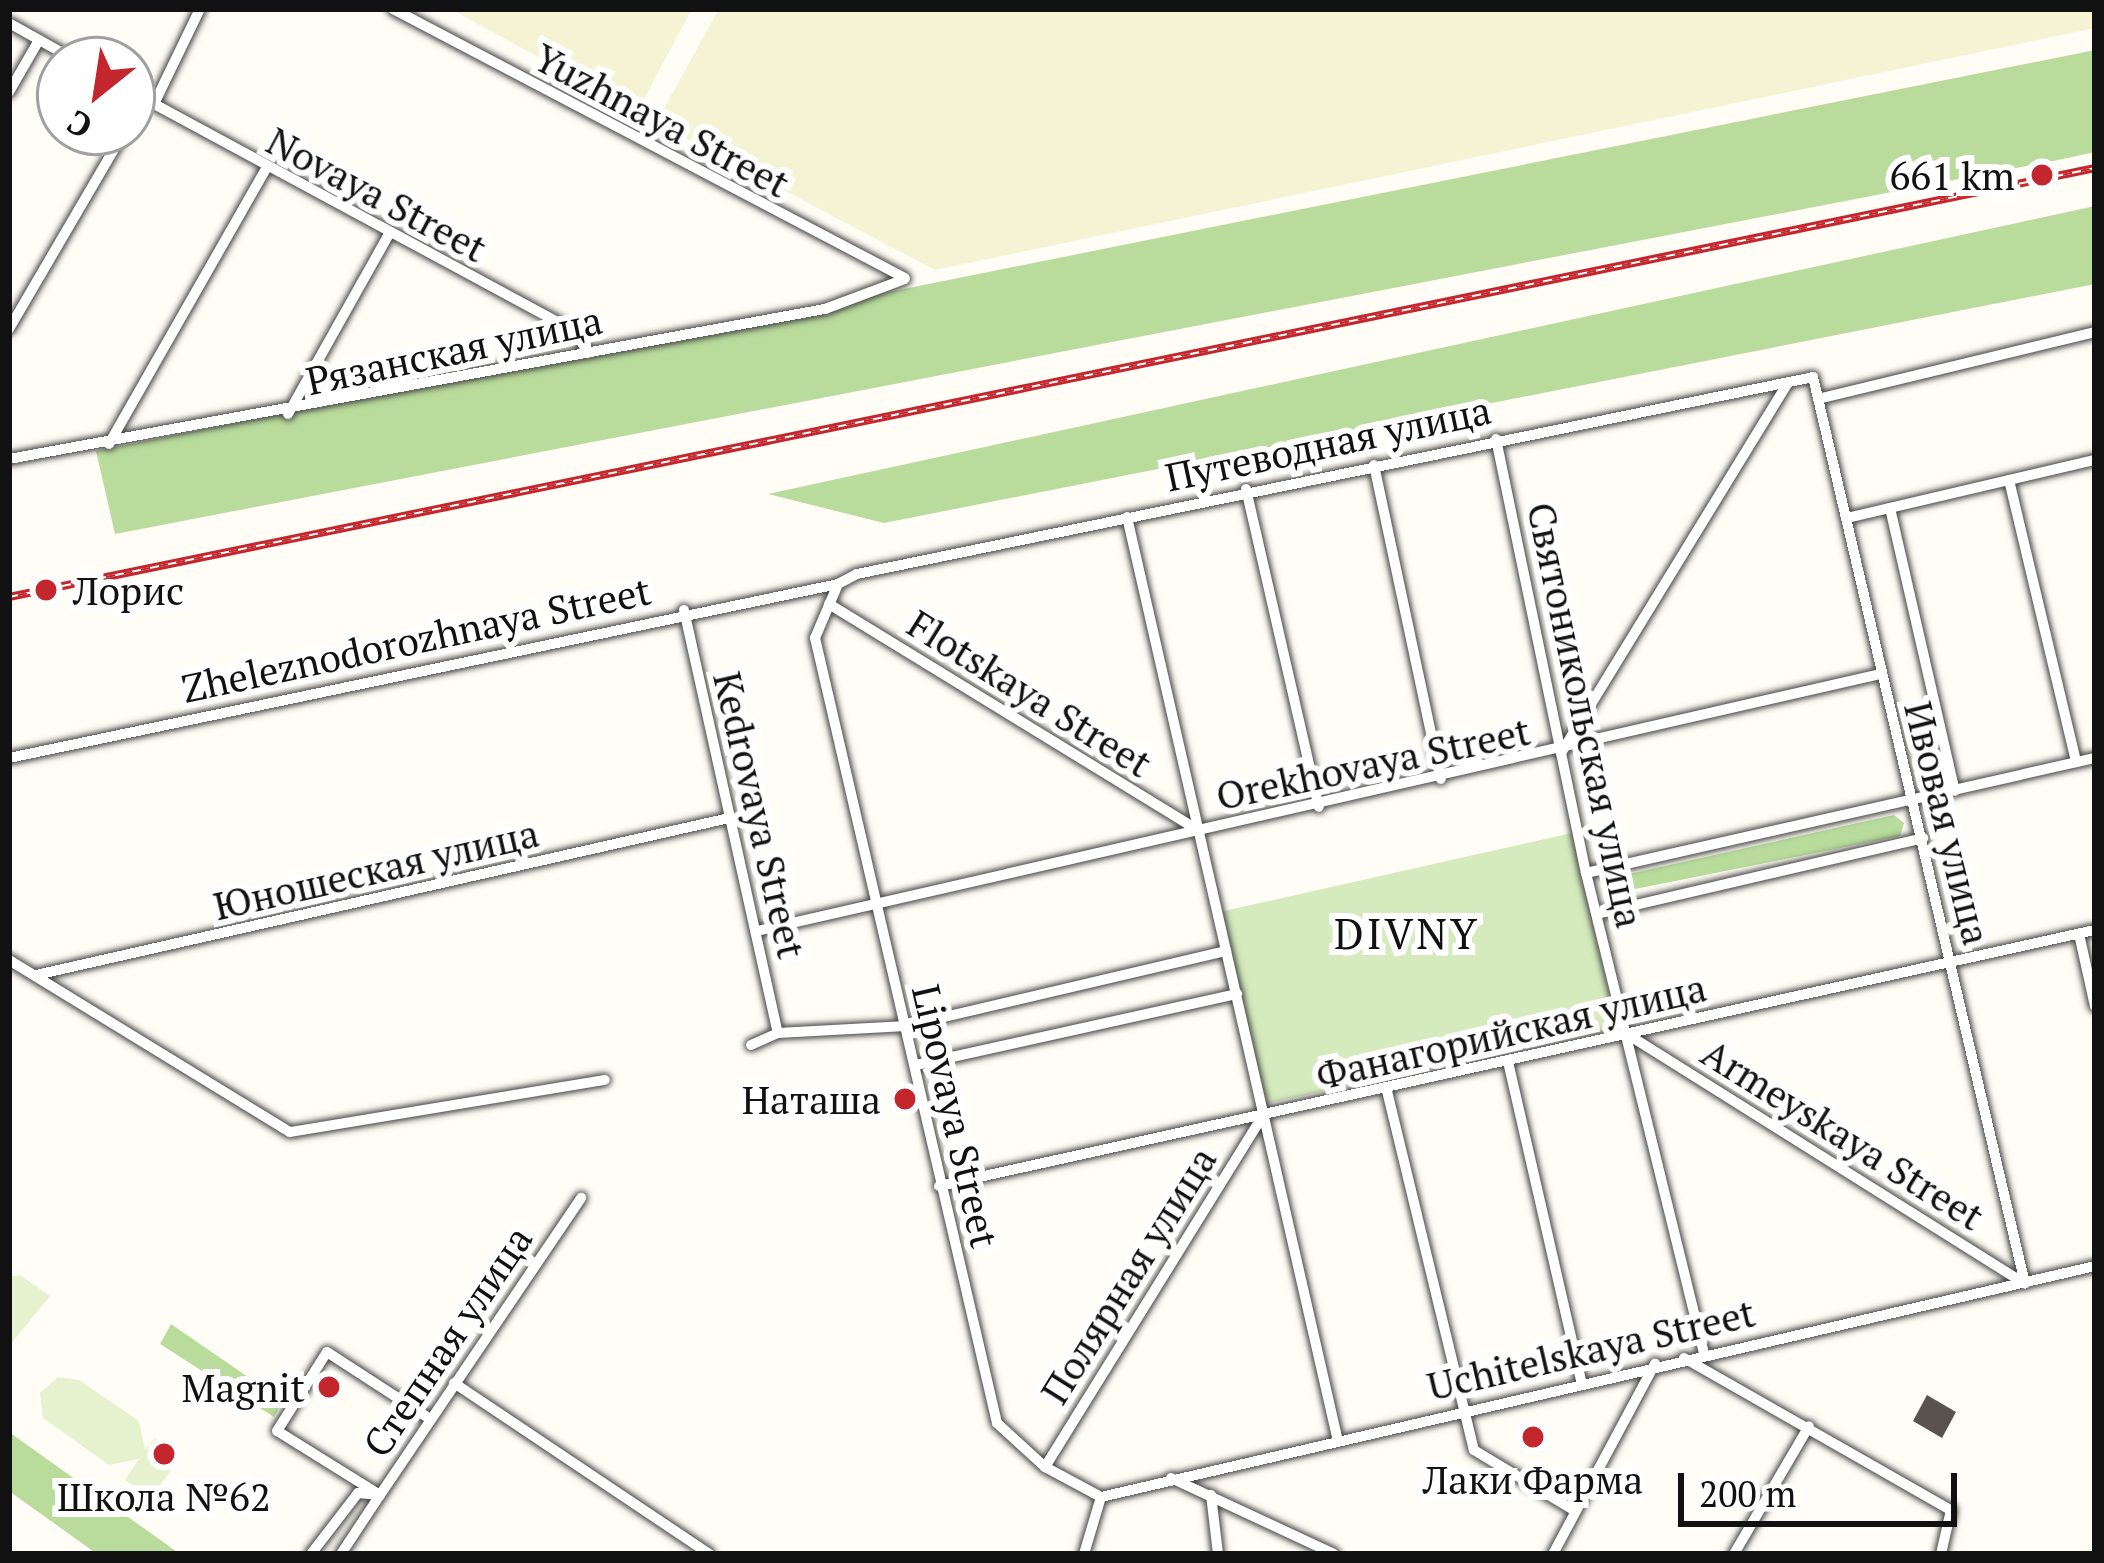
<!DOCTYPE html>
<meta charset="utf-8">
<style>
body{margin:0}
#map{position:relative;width:2104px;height:1563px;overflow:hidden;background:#fffdf5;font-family:"PT Serif",serif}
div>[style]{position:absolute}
.farmland>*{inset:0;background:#f6f3d4}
.green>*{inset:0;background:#d5ebbd}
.forest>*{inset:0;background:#b9dc9c}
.pitch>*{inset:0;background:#e6f2cf}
.building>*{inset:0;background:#5a524d}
.roads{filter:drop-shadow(0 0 3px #444) drop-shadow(0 0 3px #444)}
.street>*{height:10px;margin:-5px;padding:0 5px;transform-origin:5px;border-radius:5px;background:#fff}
.rail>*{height:8px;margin-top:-4px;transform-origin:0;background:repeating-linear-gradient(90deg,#fff 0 9px,#c4262e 0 18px);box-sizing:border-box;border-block:3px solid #c4262e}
.dots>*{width:33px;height:33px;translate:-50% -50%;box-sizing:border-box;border:6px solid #fff;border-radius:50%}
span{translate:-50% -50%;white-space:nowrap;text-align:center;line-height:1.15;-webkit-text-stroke:12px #fff;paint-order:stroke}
.street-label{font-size:39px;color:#111}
.poi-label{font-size:39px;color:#111}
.right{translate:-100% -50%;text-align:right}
.left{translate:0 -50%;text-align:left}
.neighbourhood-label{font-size:42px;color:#111;letter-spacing:3px}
.frame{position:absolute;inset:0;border:12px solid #111;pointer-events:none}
.north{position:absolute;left:36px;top:36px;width:120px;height:120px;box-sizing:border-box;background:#fff;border:3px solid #a0a0a0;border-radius:50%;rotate:210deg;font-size:33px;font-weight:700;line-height:48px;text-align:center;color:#111}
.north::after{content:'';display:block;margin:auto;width:42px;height:54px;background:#c4262e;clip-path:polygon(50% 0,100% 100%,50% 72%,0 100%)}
.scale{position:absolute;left:1678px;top:1473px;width:279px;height:54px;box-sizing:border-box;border:6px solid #111;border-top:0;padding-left:15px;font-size:36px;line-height:42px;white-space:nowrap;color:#111;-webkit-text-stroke:9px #fff;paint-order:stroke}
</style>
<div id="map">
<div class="farmland">
<i style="clip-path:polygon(451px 9px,692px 9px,637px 112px)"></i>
<i style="clip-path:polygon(719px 9px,2095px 9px,2095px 28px,935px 270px,656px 123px)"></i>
</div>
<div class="green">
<i style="clip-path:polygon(1572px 833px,1617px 1029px,1264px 1104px,1220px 912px)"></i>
</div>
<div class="forest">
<i style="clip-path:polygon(2095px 50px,2095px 152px,2058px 160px,115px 534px,96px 451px)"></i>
<i style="clip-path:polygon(2095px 206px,2095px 284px,884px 523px,768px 494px)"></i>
<i style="clip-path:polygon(1894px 815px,1904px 823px,1900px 836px,1605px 895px,1602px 880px)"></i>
<i style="clip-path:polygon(171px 1324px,283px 1401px,274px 1417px,160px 1344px)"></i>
<i style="clip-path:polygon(9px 1432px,180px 1554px,97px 1554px,9px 1491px)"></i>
</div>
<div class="pitch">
<i style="clip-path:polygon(20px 1275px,50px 1296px,9px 1346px,9px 1277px)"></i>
<i style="clip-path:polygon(58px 1377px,79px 1380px,139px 1421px,145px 1450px,155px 1438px,181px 1456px,151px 1498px,125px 1480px,139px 1459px,109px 1465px,43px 1418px,40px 1393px)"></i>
</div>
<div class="building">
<i style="clip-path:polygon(1927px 1395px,1956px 1412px,1942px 1438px,1913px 1421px)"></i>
</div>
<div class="roads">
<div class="street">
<i style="left:393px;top:9px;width:578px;rotate:27.72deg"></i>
<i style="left:9px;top:23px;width:76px;rotate:29.3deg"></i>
<i style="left:9px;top:92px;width:60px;rotate:-60deg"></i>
<i style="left:132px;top:92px;width:505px;rotate:28.39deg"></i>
<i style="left:576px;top:332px;width:24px;rotate:60deg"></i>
<i style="left:154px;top:104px;width:106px;rotate:-64.2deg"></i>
<i style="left:132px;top:118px;width:23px;rotate:-59deg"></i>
<i style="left:9px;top:329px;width:228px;rotate:-59.7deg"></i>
<i style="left:1818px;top:399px;width:285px;rotate:-13.6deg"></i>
<i style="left:288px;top:414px;width:204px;rotate:-60.7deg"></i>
<i style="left:1496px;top:439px;width:443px;rotate:78.3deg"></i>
<i style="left:1586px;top:873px;width:494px;rotate:76.2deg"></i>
<i style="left:109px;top:444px;width:315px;rotate:-60.3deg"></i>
<i style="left:9px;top:459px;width:830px;rotate:-10.42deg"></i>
<i style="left:825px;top:309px;width:85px;rotate:-20.6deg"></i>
<i style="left:1374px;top:465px;width:321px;rotate:78deg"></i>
<i style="left:2009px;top:480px;width:290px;rotate:76.6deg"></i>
<i style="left:1246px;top:489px;width:326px;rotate:77.1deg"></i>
<i style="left:1890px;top:508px;width:290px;rotate:77.1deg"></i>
<i style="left:1127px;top:517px;width:944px;rotate:77.14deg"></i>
<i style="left:1847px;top:518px;width:255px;rotate:-13.2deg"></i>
<i style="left:829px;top:604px;width:434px;rotate:31.5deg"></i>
<i style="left:684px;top:610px;width:433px;rotate:77.5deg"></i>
<i style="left:1561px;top:753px;width:433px;rotate:-58.5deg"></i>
<i style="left:9px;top:758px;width:847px;rotate:-11.85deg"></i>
<i style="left:1586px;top:873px;width:522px;rotate:-12.73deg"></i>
<i style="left:1597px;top:914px;width:335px;rotate:-13.1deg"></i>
<i style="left:757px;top:931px;width:1152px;rotate:-12.89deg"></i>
<i style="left:2079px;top:934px;width:74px;rotate:77.5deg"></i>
<i style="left:9px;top:960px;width:329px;rotate:31.5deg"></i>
<i style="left:290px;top:1132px;width:319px;rotate:-9.4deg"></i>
<i style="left:36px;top:975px;width:711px;rotate:-12.76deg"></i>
<i style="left:1630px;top:1036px;width:464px;rotate:32.1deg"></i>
<i style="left:751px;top:1045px;width:30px;rotate:-24deg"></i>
<i style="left:778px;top:1033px;width:128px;rotate:-3.1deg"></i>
<i style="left:906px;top:1026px;width:329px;rotate:-13.2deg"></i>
<i style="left:916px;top:1065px;width:329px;rotate:-12.5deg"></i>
<i style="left:1509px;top:1066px;width:323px;rotate:77.1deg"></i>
<i style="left:1387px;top:1091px;width:369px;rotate:76.4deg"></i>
<i style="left:1474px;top:1450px;width:118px;rotate:31.1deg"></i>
<i style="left:939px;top:1186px;width:1184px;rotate:-12.49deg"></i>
<i style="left:1684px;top:1358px;width:307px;rotate:29.7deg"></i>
<i style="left:1951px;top:1510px;width:45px;rotate:102.8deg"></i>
<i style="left:454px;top:1383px;width:307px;rotate:33.8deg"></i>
<i style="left:1045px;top:1467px;width:414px;rotate:-58.2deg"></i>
<i style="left:1171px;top:1478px;width:180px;rotate:25deg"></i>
<i style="left:1211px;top:1495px;width:59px;rotate:83.2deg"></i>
<i style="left:1101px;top:1497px;width:64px;rotate:-151.8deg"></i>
<i style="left:1045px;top:1467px;width:65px;rotate:-137.5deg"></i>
<i style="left:997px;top:1423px;width:806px;rotate:-103.05deg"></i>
<i style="left:815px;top:638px;width:59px;rotate:-66.9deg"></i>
<i style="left:838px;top:584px;width:21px;rotate:-28deg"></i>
<i style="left:857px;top:574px;width:976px;rotate:-11.64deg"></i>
<i style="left:1813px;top:377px;width:931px;rotate:76.84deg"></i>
<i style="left:1101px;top:1497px;width:1020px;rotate:-13.08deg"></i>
<i style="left:311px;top:1554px;width:77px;rotate:-52.4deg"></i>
<i style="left:358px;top:1493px;width:22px;rotate:5deg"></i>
<i style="left:380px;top:1495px;width:359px;rotate:-55.9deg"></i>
<i style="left:341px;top:1554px;width:71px;rotate:-56.5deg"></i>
<i style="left:380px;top:1495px;width:121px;rotate:-148.1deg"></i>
<i style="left:277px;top:1431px;width:93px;rotate:-57.7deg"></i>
<i style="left:327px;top:1352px;width:123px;rotate:33deg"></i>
<i style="left:1084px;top:1554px;width:59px;rotate:-73.4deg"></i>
<i style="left:1553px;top:1554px;width:216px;rotate:-61.8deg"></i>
<i style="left:1734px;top:1554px;width:148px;rotate:-59.6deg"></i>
</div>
</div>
<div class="rail">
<i style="left:9px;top:597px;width:2130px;rotate:-11.62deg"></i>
</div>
<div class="dots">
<i style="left:2042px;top:175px;background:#c4262e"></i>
<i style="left:46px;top:590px;background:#c4262e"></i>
<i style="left:905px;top:1099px;background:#c4262e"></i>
<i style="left:329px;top:1387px;background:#c4262e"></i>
<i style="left:1533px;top:1437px;background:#c4262e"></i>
<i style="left:164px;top:1454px;background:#c4262e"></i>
</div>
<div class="street-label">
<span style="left:662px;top:120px;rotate:28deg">Yuzhnaya Street</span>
<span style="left:377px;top:194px;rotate:28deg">Novaya Street</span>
<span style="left:454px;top:350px;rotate:-12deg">Рязанская улица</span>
<span style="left:1328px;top:443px;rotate:-12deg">Путеводная улица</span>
<span style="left:416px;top:639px;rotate:-12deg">Zheleznodorozhnaya Street</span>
<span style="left:1030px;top:693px;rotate:32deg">Flotskaya Street</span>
<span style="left:1586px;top:715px;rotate:78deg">Святоникольская улица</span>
<span style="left:1373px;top:763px;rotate:-12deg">Orekhovaya Street</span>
<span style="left:760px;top:815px;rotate:77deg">Kedrovaya Street</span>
<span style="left:1948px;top:823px;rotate:76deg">Ивовая улица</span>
<span style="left:376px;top:869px;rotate:-13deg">Юношеская улица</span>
<span style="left:1511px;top:1031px;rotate:-13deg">Фанагорийская улица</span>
<span style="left:956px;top:1116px;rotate:77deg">Lipovaya Street</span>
<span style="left:1843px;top:1134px;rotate:32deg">Armeyskaya Street</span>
<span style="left:1128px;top:1275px;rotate:-58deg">Полярная улица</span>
<span style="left:447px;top:1341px;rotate:-56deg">Степная улица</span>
<span style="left:1591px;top:1349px;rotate:-13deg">Uchitelskaya Street</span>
</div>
<div class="poi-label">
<span class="right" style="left:2015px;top:175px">661 km</span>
<span class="left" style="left:73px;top:590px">Лорис</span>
<span class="right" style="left:881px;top:1099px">Наташа</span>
<span class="right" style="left:305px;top:1387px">Magnit</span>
<span style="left:1533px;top:1479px">Лаки Фарма</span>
<span style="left:164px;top:1496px">Школа №62</span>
</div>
<div class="neighbourhood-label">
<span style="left:1407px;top:933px">DIVNY</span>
</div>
<div class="frame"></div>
<div class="north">С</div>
<div class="scale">200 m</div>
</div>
